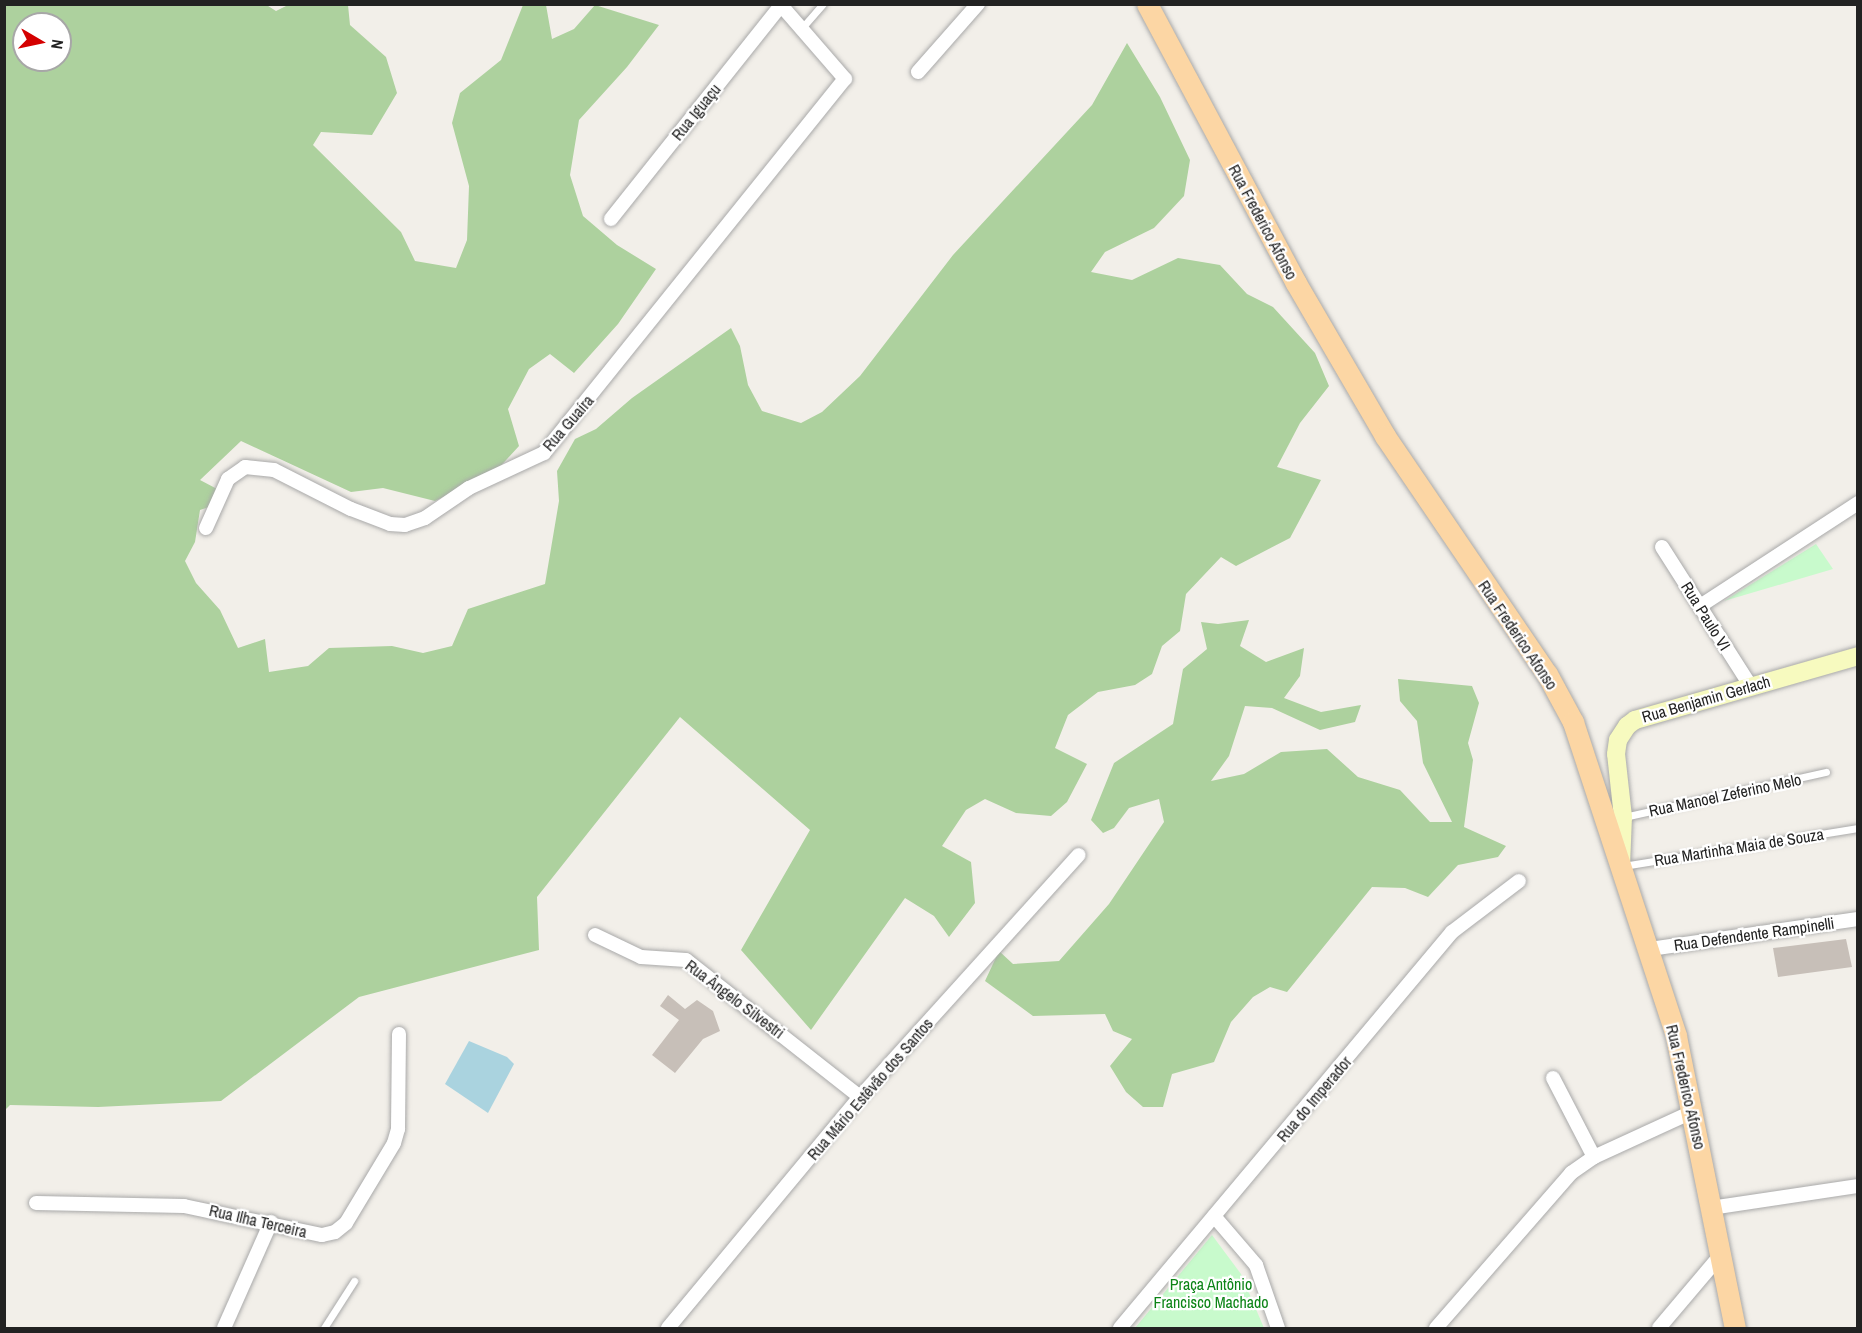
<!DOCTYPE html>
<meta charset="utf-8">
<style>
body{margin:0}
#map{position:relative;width:1862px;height:1333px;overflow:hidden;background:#f2efe9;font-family:"Archivo Narrow",sans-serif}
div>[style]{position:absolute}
.forest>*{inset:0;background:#add19e}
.park>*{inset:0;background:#c8facc}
.water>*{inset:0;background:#aad3df}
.building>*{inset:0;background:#c7bfb8}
.roads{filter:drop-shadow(0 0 2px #a9a9a9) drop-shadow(0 0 2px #a9a9a9)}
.lane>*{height:7px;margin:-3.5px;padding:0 3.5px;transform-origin:3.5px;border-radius:3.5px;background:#fff}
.street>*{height:14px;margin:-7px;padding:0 7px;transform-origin:7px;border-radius:7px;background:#fff}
.secondary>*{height:18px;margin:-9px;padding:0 9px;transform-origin:9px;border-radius:9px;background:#f7fabf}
.primary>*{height:21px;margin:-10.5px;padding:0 10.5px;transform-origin:10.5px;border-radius:10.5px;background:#fcd6a4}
span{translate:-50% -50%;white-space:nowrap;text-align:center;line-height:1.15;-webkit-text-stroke:4.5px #fff;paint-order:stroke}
.street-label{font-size:16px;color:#222}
.park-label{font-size:16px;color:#0c8416}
.frame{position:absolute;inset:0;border:6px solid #222;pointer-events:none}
.north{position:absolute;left:12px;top:12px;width:60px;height:60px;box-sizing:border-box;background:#fff;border:2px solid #a7a7a7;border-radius:50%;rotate:99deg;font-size:16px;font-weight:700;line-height:24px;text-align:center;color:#222}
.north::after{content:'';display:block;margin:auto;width:21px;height:27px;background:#d40000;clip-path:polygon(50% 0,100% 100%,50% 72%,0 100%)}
</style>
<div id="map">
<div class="forest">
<i style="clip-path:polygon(evenodd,86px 4px,265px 4px,276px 11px,288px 5px,348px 5px,350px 25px,386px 57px,397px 93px,372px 135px,321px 132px,313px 145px,401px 232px,415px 261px,456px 268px,467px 240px,469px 186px,452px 123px,460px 93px,501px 60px,523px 5px,546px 5px,552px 39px,574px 29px,595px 5px,659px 25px,627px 67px,579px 120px,570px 175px,583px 216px,617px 245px,656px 269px,618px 324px,574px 373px,550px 354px,529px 369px,508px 409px,519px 446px,496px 471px,435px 501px,383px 488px,351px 492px,241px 441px,200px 480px,219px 490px,212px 506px,200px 510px,195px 542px,185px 561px,196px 583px,220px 610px,238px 648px,265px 639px,269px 672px,308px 666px,329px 648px,392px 646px,423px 653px,452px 646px,468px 609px,545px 584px,559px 501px,557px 471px,575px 439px,596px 429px,632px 398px,731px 328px,740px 346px,748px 385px,762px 411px,801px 423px,822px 412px,860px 376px,953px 255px,1092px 105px,1127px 43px,1160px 97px,1190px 160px,1184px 196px,1154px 228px,1105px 252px,1091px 272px,1132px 280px,1178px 258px,1220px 265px,1247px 294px,1273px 307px,1315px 353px,1329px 386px,1300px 423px,1277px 467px,1321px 480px,1290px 538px,1236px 566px,1221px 557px,1186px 594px,1180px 631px,1162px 646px,1152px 674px,1135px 685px,1098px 692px,1068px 715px,1055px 748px,1087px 764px,1067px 802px,1051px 816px,1016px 813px,985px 799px,966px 810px,942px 846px,971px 862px,975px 903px,949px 937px,934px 916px,905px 898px,811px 1030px,741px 950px,810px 830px,680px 717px,537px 897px,539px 950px,359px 997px,221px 1101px,98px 1107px,10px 1105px,5px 1110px,5px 5px,86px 4px,24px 24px,60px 24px,60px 60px,24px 60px,24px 24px)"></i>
<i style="clip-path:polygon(1249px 620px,1240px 646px,1266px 662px,1304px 648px,1300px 676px,1284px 698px,1321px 712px,1361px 705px,1355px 722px,1320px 730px,1272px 708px,1245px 706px,1229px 756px,1211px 781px,1244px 774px,1281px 752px,1327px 749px,1358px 777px,1400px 790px,1430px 822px,1452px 822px,1423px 763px,1417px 721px,1400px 701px,1398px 679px,1472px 686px,1479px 703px,1468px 743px,1473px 760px,1464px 827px,1506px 846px,1498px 857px,1458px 865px,1428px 897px,1405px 888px,1372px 887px,1287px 992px,1270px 987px,1253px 997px,1231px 1022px,1214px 1062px,1172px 1074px,1163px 1107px,1143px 1107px,1126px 1092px,1110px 1066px,1132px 1039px,1113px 1031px,1105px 1014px,1033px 1016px,985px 981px,999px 951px,1013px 964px,1059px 961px,1109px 904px,1164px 822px,1159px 799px,1129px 808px,1114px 828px,1103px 833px,1091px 820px,1114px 763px,1173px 724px,1183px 669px,1207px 649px,1201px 622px,1218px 624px)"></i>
</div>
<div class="park">
<i style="clip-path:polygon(1816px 544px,1833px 569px,1724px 601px)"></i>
<i style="clip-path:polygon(1212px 1235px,1241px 1274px,1264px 1328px,1135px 1328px)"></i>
</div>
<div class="water">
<i style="clip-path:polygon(469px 1041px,507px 1057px,514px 1064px,488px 1113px,445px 1084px)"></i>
</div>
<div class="building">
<i style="clip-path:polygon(1846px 939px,1852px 967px,1778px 977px,1773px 948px)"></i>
<i style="clip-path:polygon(668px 995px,685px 1009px,697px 1000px,713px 1011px,720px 1031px,703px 1039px,675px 1073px,652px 1055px,679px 1020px,660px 1006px)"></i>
</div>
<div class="roads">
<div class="lane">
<i style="left:801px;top:29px;width:33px;rotate:-49deg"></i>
<i style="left:1624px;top:817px;width:207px;rotate:-12.6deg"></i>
<i style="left:1623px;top:866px;width:238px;rotate:-9.2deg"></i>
<i style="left:324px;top:1328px;width:56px;rotate:-57.4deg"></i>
</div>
<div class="street">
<i style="left:918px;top:72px;width:91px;rotate:-48.6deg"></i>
<i style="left:611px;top:219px;width:273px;rotate:-51.5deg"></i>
<i style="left:206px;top:528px;width:54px;rotate:-65.8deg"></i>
<i style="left:228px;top:479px;width:21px;rotate:-35deg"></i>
<i style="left:245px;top:467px;width:29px;rotate:6deg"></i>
<i style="left:274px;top:470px;width:86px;rotate:26.9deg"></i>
<i style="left:351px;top:509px;width:42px;rotate:21deg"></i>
<i style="left:390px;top:524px;width:15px;rotate:4deg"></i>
<i style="left:405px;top:525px;width:21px;rotate:-19deg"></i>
<i style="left:425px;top:518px;width:53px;rotate:-34.3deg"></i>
<i style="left:469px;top:488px;width:83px;rotate:-25deg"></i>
<i style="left:544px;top:453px;width:480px;rotate:-51.2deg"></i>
<i style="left:845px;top:79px;width:99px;rotate:-130.9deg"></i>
<i style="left:1662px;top:547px;width:164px;rotate:57.5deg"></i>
<i style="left:1700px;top:606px;width:189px;rotate:-33.1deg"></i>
<i style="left:595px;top:935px;width:51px;rotate:25.6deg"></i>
<i style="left:641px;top:957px;width:45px;rotate:3.8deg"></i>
<i style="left:686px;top:960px;width:221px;rotate:38.2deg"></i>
<i style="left:1650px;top:949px;width:210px;rotate:-8.2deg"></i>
<i style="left:1553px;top:1078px;width:89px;rotate:62.6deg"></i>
<i style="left:36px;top:1203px;width:148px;rotate:1.2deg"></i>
<i style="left:184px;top:1206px;width:141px;rotate:11.9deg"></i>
<i style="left:322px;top:1235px;width:13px;rotate:-13deg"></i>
<i style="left:335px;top:1232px;width:14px;rotate:-39deg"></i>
<i style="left:346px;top:1223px;width:93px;rotate:-59deg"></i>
<i style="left:394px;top:1143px;width:15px;rotate:-74deg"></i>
<i style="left:398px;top:1129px;width:95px;rotate:-89.4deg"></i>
<i style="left:1711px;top:1208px;width:149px;rotate:-8.5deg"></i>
<i style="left:1214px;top:1216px;width:65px;rotate:49.4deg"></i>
<i style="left:1256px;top:1265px;width:67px;rotate:70.8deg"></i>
<i style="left:224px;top:1328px;width:116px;rotate:-66.1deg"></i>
<i style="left:668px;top:1328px;width:300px;rotate:-50.3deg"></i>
<i style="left:860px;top:1097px;width:326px;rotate:-47.9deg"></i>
<i style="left:1120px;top:1328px;width:517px;rotate:-50.02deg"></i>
<i style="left:1452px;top:932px;width:84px;rotate:-37.3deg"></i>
<i style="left:1436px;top:1328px;width:206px;rotate:-48.9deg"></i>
<i style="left:1571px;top:1173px;width:28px;rotate:-35deg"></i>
<i style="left:1594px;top:1157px;width:110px;rotate:-24.7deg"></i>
<i style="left:1659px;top:1328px;width:93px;rotate:-49.8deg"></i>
</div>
<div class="secondary">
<i style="left:1621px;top:866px;width:49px;rotate:-87.7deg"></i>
<i style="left:1623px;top:817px;width:63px;rotate:-96.3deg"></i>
<i style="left:1616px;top:754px;width:14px;rotate:-82deg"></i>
<i style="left:1618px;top:740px;width:17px;rotate:-57deg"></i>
<i style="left:1627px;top:726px;width:10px;rotate:-37deg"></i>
<i style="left:1635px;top:720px;width:232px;rotate:-16deg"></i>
</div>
<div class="primary">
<i style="left:1147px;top:4px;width:316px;rotate:61.9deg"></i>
<i style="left:1296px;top:283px;width:177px;rotate:59.8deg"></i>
<i style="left:1385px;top:436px;width:288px;rotate:55.8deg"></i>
<i style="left:1547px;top:674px;width:55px;rotate:61.6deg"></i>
<i style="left:1573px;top:722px;width:330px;rotate:71.8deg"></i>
<i style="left:1676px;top:1036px;width:298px;rotate:78.6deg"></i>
</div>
</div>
<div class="street-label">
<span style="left:696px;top:112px;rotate:-51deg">Rua Iguaçu</span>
<span style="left:1263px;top:222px;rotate:62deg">Rua Frederico Afonso</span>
<span style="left:568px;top:423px;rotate:-49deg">Rua Guaíra</span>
<span style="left:1706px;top:616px;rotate:58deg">Rua Paulo VI</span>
<span style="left:1518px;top:635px;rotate:56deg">Rua Frederico Afonso</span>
<span style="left:1706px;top:699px;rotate:-16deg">Rua Benjamin Gerlach</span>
<span style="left:1725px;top:795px;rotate:-12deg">Rua Manoel Zeferino Melo</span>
<span style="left:1739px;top:847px;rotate:-9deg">Rua Martinha Maia de Souza</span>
<span style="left:1754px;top:934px;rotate:-8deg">Rua Defendente Rampinelli</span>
<span style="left:735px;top:999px;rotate:37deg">Rua Ângelo Silvestri</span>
<span style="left:1686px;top:1087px;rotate:77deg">Rua Frederico Afonso</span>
<span style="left:870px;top:1089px;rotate:-49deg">Rua Mário Estêvão dos Santos</span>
<span style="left:1314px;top:1099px;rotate:-50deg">Rua do Imperador</span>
<span style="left:258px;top:1221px;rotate:13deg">Rua Ilha Terceira</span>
</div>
<div class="park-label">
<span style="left:1211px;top:1293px">Praça Antônio<br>Francisco Machado</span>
</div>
<div class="frame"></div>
<div class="north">N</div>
</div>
